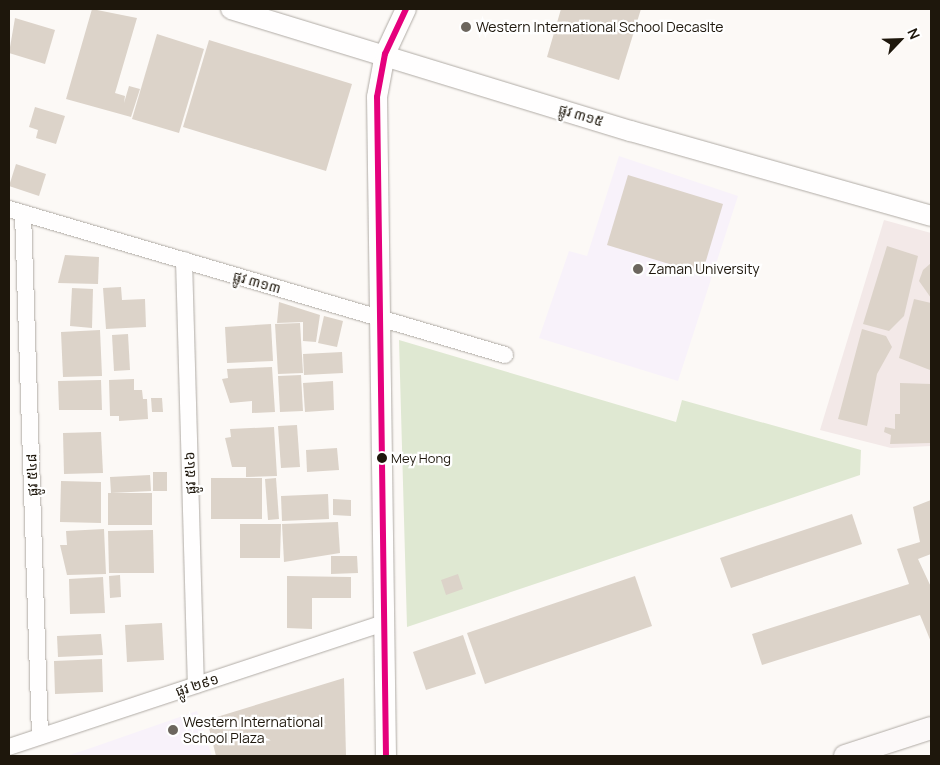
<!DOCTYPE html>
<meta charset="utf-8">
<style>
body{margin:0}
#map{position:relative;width:940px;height:765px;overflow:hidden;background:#fcf9f6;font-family:Manrope,"Noto Sans Khmer",sans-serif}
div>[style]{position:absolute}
.commercial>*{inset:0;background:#f3e9e8}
.education>*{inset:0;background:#f8f2fa}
.green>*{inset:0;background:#dfe8d2}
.building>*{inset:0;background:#dcd3c9}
.roads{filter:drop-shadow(0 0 1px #b0aba5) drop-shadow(0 0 1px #b0aba5)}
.minor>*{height:16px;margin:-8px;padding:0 8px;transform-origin:8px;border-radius:8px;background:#fffefe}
.tertiary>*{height:20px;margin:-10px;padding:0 10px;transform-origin:10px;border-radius:10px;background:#fffefe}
.secondary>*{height:22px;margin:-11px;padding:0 11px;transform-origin:11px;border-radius:11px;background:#fcf9f9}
.bus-1>*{height:6px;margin:-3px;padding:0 3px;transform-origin:3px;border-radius:3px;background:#e5007d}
.dots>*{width:14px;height:14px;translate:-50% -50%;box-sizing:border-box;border:2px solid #fff;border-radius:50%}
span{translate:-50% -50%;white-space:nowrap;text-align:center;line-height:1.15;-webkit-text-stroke:4.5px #fff;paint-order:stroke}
.bus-label{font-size:13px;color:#1e170c}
.left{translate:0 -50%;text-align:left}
.poi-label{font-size:14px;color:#1e170c}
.street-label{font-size:14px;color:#1e170c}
.frame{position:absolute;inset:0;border:10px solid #1e170c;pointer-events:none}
.north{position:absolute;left:875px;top:15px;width:50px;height:50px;-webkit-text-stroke:4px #fff;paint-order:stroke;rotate:66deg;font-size:14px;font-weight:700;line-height:20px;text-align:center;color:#1e170c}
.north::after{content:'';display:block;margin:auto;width:18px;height:22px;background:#1e170c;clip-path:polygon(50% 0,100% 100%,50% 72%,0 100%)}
</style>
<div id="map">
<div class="commercial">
<i style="clip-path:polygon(884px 220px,931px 233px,931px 446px,891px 448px,820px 430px)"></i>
</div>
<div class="education">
<i style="clip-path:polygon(619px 156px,738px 196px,678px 381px,539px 338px,569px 251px,587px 256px)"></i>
<i style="clip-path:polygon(197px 711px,212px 756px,66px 756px,88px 749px)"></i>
</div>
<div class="green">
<i style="clip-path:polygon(399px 340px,676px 422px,682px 400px,861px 450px,860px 475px,407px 627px)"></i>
</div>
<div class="building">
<i style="clip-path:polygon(92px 9px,137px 18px,115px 93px,125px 96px,124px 103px,129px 86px,140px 89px,131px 117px,66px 99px)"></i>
<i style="clip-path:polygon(561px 9px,641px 9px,619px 80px,547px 57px)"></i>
<i style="clip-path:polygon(15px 18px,55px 30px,45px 64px,9px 53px)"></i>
<i style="clip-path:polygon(157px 34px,204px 49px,179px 133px,132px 119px)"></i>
<i style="clip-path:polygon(209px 40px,352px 84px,326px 171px,183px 127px)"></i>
<i style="clip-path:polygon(35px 107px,65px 116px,56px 144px,36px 138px,38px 130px,29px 127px)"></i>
<i style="clip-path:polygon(16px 164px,46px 174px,39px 196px,9px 186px)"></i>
<i style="clip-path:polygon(628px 175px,723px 204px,702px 274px,607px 245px)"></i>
<i style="clip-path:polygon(887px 246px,918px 256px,904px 316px,889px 331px,863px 324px)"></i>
<i style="clip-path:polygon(65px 255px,99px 257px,98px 284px,58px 283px)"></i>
<i style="clip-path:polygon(931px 263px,931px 298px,919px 281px,923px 270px)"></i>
<i style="clip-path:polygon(121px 287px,122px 300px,145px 299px,146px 327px,106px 329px,103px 288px)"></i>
<i style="clip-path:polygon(72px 288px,93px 289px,92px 328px,70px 326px)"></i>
<i style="clip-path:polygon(914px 299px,931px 303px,930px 370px,899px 358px)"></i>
<i style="clip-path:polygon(279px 302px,320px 315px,316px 342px,303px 341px,303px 322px,277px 323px)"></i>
<i style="clip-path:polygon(324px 316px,343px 321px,337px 347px,318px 343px)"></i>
<i style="clip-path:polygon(300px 323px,303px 373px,278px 374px,275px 324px)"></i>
<i style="clip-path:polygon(271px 324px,273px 361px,227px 363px,225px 327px)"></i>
<i style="clip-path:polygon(862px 329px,886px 336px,892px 347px,877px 374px,867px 426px,838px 419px)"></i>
<i style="clip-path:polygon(100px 330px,102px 376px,63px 377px,61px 332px)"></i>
<i style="clip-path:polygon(128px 334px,130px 370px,114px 371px,112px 335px)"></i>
<i style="clip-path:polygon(342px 352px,343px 373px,304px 375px,303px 354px)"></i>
<i style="clip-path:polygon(272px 367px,275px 412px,252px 413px,252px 401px,230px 403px,222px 379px,228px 378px,227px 369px)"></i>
<i style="clip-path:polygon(301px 375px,303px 411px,280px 412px,278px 376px)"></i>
<i style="clip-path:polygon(134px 379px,134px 390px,142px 390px,143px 399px,147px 399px,148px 419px,119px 421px,119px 416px,110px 416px,109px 380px)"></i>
<i style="clip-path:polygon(101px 380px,102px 410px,59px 410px,58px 381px)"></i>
<i style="clip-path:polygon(333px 381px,334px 410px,305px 412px,303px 383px)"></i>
<i style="clip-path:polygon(900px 383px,931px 384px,931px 443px,890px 444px,891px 435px,884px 432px,885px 427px,895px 429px,895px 414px,900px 414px)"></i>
<i style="clip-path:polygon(151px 398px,162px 398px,163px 412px,152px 412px)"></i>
<i style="clip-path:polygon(297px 425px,300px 467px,281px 468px,278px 426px)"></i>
<i style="clip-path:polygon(274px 427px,277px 476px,246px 477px,246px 467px,232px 467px,225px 438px,231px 437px,230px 429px)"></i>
<i style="clip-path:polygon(101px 432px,103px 473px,64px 474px,63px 433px)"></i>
<i style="clip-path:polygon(337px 448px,339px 470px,307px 472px,306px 450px)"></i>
<i style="clip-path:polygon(153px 472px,167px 472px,167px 491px,153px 491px)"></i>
<i style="clip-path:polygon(150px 475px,151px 491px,111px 493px,110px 477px)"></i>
<i style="clip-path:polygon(211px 478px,262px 478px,262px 519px,211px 519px)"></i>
<i style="clip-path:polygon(276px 478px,279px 519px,268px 520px,265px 479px)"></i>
<i style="clip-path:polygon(61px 481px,101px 482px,101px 523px,60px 522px)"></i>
<i style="clip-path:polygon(108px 493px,152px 493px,152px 525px,108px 525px)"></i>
<i style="clip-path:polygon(328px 494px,329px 519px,282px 521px,281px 496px)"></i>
<i style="clip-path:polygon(333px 499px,351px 500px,351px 516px,333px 515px)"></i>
<i style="clip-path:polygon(931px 500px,931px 554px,918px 559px,931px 587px,931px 642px,920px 615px,762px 665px,752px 634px,909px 584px,897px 549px,920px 542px,913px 507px)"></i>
<i style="clip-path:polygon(852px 514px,862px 544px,731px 588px,720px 558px)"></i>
<i style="clip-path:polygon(338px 522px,340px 553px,284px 562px,282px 524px)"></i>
<i style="clip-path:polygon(240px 524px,281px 524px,280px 558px,240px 558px)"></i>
<i style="clip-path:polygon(104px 529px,106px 574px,67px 575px,60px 545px,67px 545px,66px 531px)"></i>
<i style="clip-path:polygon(153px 530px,154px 573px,109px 573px,108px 531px)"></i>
<i style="clip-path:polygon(331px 556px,357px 556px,358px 573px,331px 574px)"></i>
<i style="clip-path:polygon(458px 574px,463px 589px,446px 595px,441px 580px)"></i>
<i style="clip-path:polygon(120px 575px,121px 597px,110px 598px,109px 576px)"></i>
<i style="clip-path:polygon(287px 576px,351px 577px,351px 598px,312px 598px,312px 629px,287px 628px)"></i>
<i style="clip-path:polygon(635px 576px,652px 626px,485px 684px,467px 633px)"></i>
<i style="clip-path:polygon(103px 577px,105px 613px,70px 614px,69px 579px)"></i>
<i style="clip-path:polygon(162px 623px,164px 660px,127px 662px,125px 625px)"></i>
<i style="clip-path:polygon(101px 634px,103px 655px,58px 657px,57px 636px)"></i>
<i style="clip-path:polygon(463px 635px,476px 674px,426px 690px,413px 652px)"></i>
<i style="clip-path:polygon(102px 659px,103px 692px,55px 694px,54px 661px)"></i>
<i style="clip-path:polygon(344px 678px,346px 756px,216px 756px,207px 720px)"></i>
</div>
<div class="roads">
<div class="minor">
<i style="left:9px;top:209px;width:517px;rotate:16.4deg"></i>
<i style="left:23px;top:213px;width:523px;rotate:88.14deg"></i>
<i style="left:184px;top:260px;width:425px;rotate:88.4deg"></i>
<i style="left:9px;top:747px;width:396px;rotate:-18.3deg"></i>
</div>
<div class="tertiary">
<i style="left:231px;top:9px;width:418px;rotate:17deg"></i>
<i style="left:631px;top:131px;width:312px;rotate:15.8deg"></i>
<i style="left:386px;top:756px;width:659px;rotate:-90.78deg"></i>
<i style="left:377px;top:97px;width:44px;rotate:-79.5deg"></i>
<i style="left:385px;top:54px;width:50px;rotate:-65deg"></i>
</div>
<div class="secondary">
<i style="left:845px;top:756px;width:90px;rotate:-18deg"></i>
</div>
</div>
<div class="bus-1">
<i style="left:386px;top:756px;width:659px;rotate:-90.78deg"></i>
<i style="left:377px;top:97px;width:44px;rotate:-79.5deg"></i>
<i style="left:385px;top:54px;width:50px;rotate:-65deg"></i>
</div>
<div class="dots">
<i style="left:466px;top:27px;background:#6c665e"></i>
<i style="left:638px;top:269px;background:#6c665e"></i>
<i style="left:382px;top:458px;background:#1e170c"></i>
<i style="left:173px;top:730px;background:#6c665e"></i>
</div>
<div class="bus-label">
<span class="left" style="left:391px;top:458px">Mey Hong</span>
</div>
<div class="poi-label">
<span class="left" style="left:476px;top:27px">Western International School Decaslte</span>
<span class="left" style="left:648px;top:269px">Zaman University</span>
<span class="left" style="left:183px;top:730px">Western International<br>School Plaza</span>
</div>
<div class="street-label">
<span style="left:581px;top:115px;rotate:17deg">ផ្លូវ ៣១៥</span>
<span style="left:257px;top:282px;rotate:16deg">ផ្លូវ ៣១៣</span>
<span style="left:190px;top:473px;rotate:-92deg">ផ្លូវ ៥៤៦</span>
<span style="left:32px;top:475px;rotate:-92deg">ផ្លូវ ៥៤៨</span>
<span style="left:197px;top:685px;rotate:-18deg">ផ្លូវ ២៩១</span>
</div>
<div class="frame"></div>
<div class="north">N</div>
</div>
